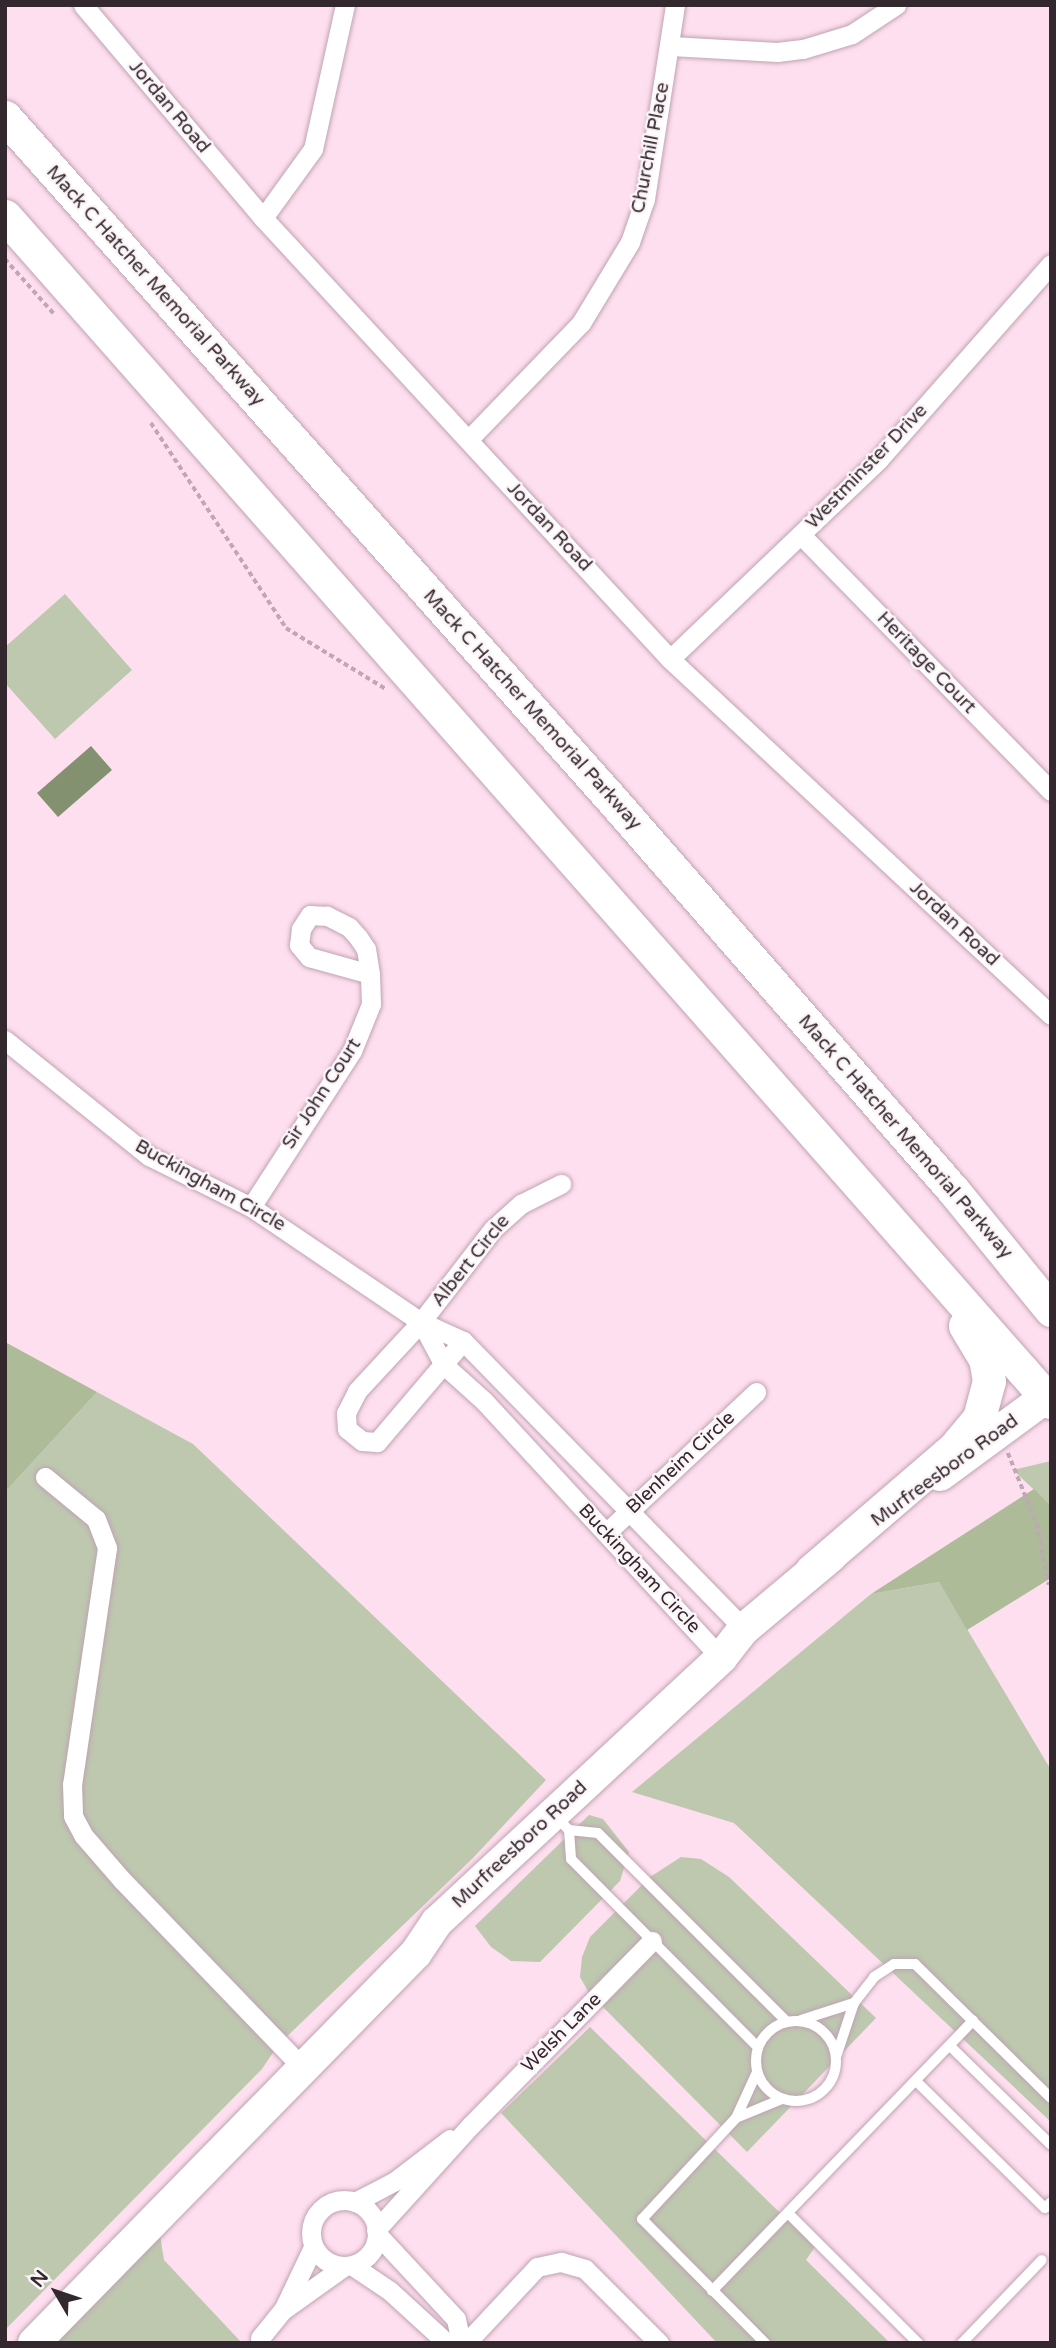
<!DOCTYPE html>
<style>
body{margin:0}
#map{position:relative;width:1056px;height:2348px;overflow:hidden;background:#fedfef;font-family:"Varela Round",sans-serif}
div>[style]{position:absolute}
.green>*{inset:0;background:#bdc8af}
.forest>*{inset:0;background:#adbb99}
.water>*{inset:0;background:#839170}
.path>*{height:3.5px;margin-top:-1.75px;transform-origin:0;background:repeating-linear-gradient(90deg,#c0a7b4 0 5px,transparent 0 8.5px)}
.roads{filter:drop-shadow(0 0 2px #c0a3b2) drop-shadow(0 0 2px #c0a3b2)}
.service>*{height:10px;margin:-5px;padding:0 5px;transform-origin:5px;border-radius:5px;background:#fff}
.service>.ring{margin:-5px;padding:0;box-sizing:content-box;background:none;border:10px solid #fff;border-radius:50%}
.minor>*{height:19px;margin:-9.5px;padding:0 9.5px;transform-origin:9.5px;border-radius:9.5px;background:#fff}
.minor>.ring{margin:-9.5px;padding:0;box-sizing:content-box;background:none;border:19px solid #fff;border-radius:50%}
.primary>*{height:32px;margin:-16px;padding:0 16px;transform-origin:16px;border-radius:16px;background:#fff}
.trunk>*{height:33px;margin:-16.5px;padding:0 16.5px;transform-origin:16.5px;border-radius:16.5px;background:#fff}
span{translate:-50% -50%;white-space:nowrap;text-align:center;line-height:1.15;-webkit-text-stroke:5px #fbf5f8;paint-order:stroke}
.street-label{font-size:19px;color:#33282e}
.frame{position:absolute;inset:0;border:7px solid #33282e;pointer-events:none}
.north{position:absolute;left:21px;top:2257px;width:70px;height:70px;-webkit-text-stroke:5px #fbf5f8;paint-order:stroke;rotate:309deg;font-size:19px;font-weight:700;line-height:28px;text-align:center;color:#33282e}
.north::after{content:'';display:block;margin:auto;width:24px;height:32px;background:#33282e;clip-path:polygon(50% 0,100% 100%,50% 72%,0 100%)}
</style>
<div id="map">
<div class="green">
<i style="clip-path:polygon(65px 594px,132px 670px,55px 739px,5px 683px,5px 647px)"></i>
<i style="clip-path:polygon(97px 1392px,193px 1444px,546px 1780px,473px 1858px,278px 2045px,262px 2069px,5px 2330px,5px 1492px)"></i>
<i style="clip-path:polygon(1051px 1461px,1051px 1506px,1013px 1470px)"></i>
<i style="clip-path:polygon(939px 1582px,1051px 1770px,1051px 2122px,734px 1823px,632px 1792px,871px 1594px)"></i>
<i style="clip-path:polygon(589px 1815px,603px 1819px,629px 1852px,620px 1881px,540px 1962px,511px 1961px,491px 1947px,475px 1926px)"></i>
<i style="clip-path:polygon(681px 1857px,701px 1859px,729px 1877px,876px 2018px,747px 2152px,589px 1993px,580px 1977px,582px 1957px,590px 1937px,650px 1877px)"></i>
<i style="clip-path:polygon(590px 2027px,815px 2247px,806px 2260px,890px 2343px,717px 2343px,501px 2113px)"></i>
<i style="clip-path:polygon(157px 2216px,164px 2260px,242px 2343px,54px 2343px)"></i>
</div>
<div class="forest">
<i style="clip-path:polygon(5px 1342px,97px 1392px,5px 1492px)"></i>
<i style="clip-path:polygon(1034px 1489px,1051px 1506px,1051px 1578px,967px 1630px,939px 1582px,871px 1594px)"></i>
</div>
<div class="water">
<i style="clip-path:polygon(91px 746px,112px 770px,58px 817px,37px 793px)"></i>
</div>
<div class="path">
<i style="left:5px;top:259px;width:75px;rotate:48.2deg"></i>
<i style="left:151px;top:423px;width:245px;rotate:56.6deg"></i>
<i style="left:286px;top:628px;width:117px;rotate:31.4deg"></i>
<i style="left:1008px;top:1453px;width:77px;rotate:67.8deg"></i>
<i style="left:1037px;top:1524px;width:62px;rotate:78.9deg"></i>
</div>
<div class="roads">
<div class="service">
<i style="left:556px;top:1817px;width:18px;rotate:45deg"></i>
<i style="left:569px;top:1830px;width:29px;rotate:6deg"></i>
<i style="left:598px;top:1833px;width:267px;rotate:45deg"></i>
<i style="left:569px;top:1830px;width:29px;rotate:86deg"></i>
<i style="left:571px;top:1859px;width:265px;rotate:45.2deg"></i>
<i style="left:801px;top:2020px;width:56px;rotate:-17.8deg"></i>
<i class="ring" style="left:756px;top:2021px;width:70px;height:70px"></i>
<i style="left:950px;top:2046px;width:141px;rotate:44.4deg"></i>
<i style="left:836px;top:2057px;width:57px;rotate:-71.6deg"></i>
<i style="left:854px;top:2003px;width:33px;rotate:-52deg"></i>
<i style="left:874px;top:1977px;width:24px;rotate:-33deg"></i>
<i style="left:894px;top:1964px;width:21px"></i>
<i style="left:915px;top:1964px;width:191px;rotate:44.6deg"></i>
<i style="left:757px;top:2072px;width:51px;rotate:114.5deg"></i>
<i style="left:736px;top:2118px;width:138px;rotate:132.9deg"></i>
<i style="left:642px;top:2219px;width:175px;rotate:45.2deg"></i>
<i style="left:916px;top:2081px;width:181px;rotate:44.6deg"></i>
<i style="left:1045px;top:2208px;width:8px;rotate:-45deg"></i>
<i style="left:736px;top:2118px;width:50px;rotate:-22.4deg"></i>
<i style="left:788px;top:2213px;width:184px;rotate:45deg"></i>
<i style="left:712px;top:2291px;width:376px;rotate:-46deg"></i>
<i style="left:962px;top:2343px;width:115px;rotate:-46.1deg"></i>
</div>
<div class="minor">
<i style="left:83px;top:5px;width:279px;rotate:49.8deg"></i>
<i style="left:263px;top:218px;width:600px;rotate:47.3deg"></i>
<i style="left:670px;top:659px;width:521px;rotate:43.06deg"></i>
<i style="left:671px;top:46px;width:106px;rotate:3.2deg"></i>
<i style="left:777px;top:52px;width:26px;rotate:-7deg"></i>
<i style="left:803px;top:49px;width:51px;rotate:-17deg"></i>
<i style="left:852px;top:34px;width:53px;rotate:-33.4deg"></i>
<i style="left:263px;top:218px;width:85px;rotate:-54.1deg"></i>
<i style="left:313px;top:149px;width:148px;rotate:-77.5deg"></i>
<i style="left:468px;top:440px;width:163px;rotate:-46deg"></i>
<i style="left:581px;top:323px;width:95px;rotate:-58.8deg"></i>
<i style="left:630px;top:242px;width:46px;rotate:-70.8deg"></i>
<i style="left:645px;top:199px;width:196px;rotate:-81.2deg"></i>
<i style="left:801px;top:535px;width:358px;rotate:45.7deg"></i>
<i style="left:670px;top:659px;width:289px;rotate:-43.7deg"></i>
<i style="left:879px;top:459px;width:260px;rotate:-48.6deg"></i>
<i style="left:5px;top:1040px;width:185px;rotate:38.9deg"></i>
<i style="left:149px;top:1156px;width:114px;rotate:26.6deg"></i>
<i style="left:251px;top:1207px;width:205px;rotate:34.1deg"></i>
<i style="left:421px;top:1322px;width:46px;rotate:24.3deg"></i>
<i style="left:463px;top:1341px;width:402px;rotate:45.7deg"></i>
<i style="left:251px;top:1207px;width:186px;rotate:-57.1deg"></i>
<i style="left:352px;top:1051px;width:51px;rotate:-68deg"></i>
<i style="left:371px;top:1004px;width:30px;rotate:-92deg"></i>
<i style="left:370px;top:974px;width:25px;rotate:-99deg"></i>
<i style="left:366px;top:949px;width:14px;rotate:-124deg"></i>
<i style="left:358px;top:937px;width:13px;rotate:-132deg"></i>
<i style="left:349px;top:927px;width:25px;rotate:-153deg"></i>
<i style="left:327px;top:916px;width:17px;rotate:-177deg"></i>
<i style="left:310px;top:915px;width:17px;rotate:123deg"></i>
<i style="left:301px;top:929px;width:16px;rotate:97deg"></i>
<i style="left:299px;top:945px;width:16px;rotate:50deg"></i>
<i style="left:309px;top:957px;width:63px;rotate:15.6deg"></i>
<i style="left:421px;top:1322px;width:49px;rotate:61.9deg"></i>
<i style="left:444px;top:1365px;width:54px;rotate:42deg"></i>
<i style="left:484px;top:1401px;width:350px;rotate:47.3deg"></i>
<i style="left:463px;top:1341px;width:133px;rotate:130.4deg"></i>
<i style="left:377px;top:1442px;width:15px;rotate:-176deg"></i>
<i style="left:362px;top:1441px;width:19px;rotate:-141deg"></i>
<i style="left:347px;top:1429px;width:16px;rotate:-94deg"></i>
<i style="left:346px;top:1413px;width:25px;rotate:-63deg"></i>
<i style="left:357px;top:1391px;width:94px;rotate:-47.2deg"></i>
<i style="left:421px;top:1322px;width:118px;rotate:-52.3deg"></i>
<i style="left:493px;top:1229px;width:38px;rotate:-42deg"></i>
<i style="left:521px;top:1204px;width:45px;rotate:-26.6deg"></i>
<i style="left:45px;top:1477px;width:66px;rotate:39.5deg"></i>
<i style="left:96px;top:1519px;width:31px;rotate:69deg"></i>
<i style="left:107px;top:1548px;width:239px;rotate:98.4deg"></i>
<i style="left:72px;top:1784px;width:32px;rotate:88deg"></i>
<i style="left:73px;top:1816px;width:21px;rotate:62deg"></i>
<i style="left:83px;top:1835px;width:60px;rotate:49.1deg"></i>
<i style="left:122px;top:1880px;width:261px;rotate:46.1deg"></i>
<i style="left:606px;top:1533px;width:206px;rotate:-43.2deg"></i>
<i class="ring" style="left:311px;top:2200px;width:47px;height:47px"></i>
<i style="left:355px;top:2202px;width:45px;rotate:-27.7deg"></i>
<i style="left:395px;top:2181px;width:69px;rotate:-37.4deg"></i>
<i style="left:376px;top:2230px;width:142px;rotate:-47.9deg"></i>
<i style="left:471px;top:2125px;width:258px;rotate:-45.5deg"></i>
<i style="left:377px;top:2234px;width:116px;rotate:47.1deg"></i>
<i style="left:456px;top:2319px;width:25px;rotate:78deg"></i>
<i style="left:353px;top:2266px;width:45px;rotate:34deg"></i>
<i style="left:390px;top:2291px;width:77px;rotate:42.4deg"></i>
<i style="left:283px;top:2310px;width:70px;rotate:-64.5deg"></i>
<i style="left:260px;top:2338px;width:36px;rotate:-51deg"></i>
<i style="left:283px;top:2310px;width:74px;rotate:-35.6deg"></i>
<i style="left:466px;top:2343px;width:104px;rotate:-46.9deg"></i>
<i style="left:537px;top:2267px;width:25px;rotate:-12deg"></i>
<i style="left:561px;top:2262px;width:25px;rotate:16deg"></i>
<i style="left:585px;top:2269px;width:105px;rotate:45deg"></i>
</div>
<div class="primary">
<i style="left:940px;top:1475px;width:132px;rotate:-36.3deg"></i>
<i style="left:1046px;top:1397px;width:8px;rotate:50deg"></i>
<i style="left:34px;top:2343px;width:546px;rotate:-45.59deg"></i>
<i style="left:416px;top:1953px;width:37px;rotate:-56deg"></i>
<i style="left:437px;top:1922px;width:388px;rotate:-42.9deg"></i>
<i style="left:721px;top:1658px;width:37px;rotate:-52deg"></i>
<i style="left:744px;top:1629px;width:114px;rotate:-40deg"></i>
</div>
<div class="trunk">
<i style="left:5px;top:117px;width:906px;rotate:48.36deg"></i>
<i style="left:607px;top:794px;width:526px;rotate:48.86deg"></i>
<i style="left:953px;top:1190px;width:155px;rotate:50.8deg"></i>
<i style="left:5px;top:216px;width:1540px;rotate:48.61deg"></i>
<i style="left:1023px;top:1371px;width:35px;rotate:49deg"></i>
<i style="left:1046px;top:1397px;width:5px;rotate:-22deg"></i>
<i style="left:811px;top:1571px;width:187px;rotate:-40.7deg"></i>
<i style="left:953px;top:1449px;width:40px;rotate:-50deg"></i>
<i style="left:979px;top:1418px;width:38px;rotate:-75deg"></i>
<i style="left:989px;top:1381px;width:22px;rotate:-100deg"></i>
<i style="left:985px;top:1359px;width:39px;rotate:-121deg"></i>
</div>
</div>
<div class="street-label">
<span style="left:169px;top:107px;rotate:50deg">Jordan Road</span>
<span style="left:651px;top:148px;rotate:-79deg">Churchill Place</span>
<span style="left:155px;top:286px;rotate:48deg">Mack C Hatcher Memorial Parkway</span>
<span style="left:867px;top:467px;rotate:-46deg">Westminster Drive</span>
<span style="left:549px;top:527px;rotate:47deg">Jordan Road</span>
<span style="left:926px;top:663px;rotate:46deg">Heritage Court</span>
<span style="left:532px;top:710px;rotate:48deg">Mack C Hatcher Memorial Parkway</span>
<span style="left:954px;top:924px;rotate:43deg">Jordan Road</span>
<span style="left:322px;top:1094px;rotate:-57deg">Sir John Court</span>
<span style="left:905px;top:1137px;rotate:49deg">Mack C Hatcher Memorial Parkway</span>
<span style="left:210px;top:1186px;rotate:29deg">Buckingham Circle</span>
<span style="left:471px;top:1261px;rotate:-51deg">Albert Circle</span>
<span style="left:681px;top:1463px;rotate:-43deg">Blenheim Circle</span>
<span style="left:945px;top:1471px;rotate:-36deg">Murfreesboro Road</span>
<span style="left:639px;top:1569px;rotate:47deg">Buckingham Circle</span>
<span style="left:520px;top:1845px;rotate:-43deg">Murfreesboro Road</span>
<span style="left:562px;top:2033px;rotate:-45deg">Welsh Lane</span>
</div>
<div class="frame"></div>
<div class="north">N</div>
</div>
